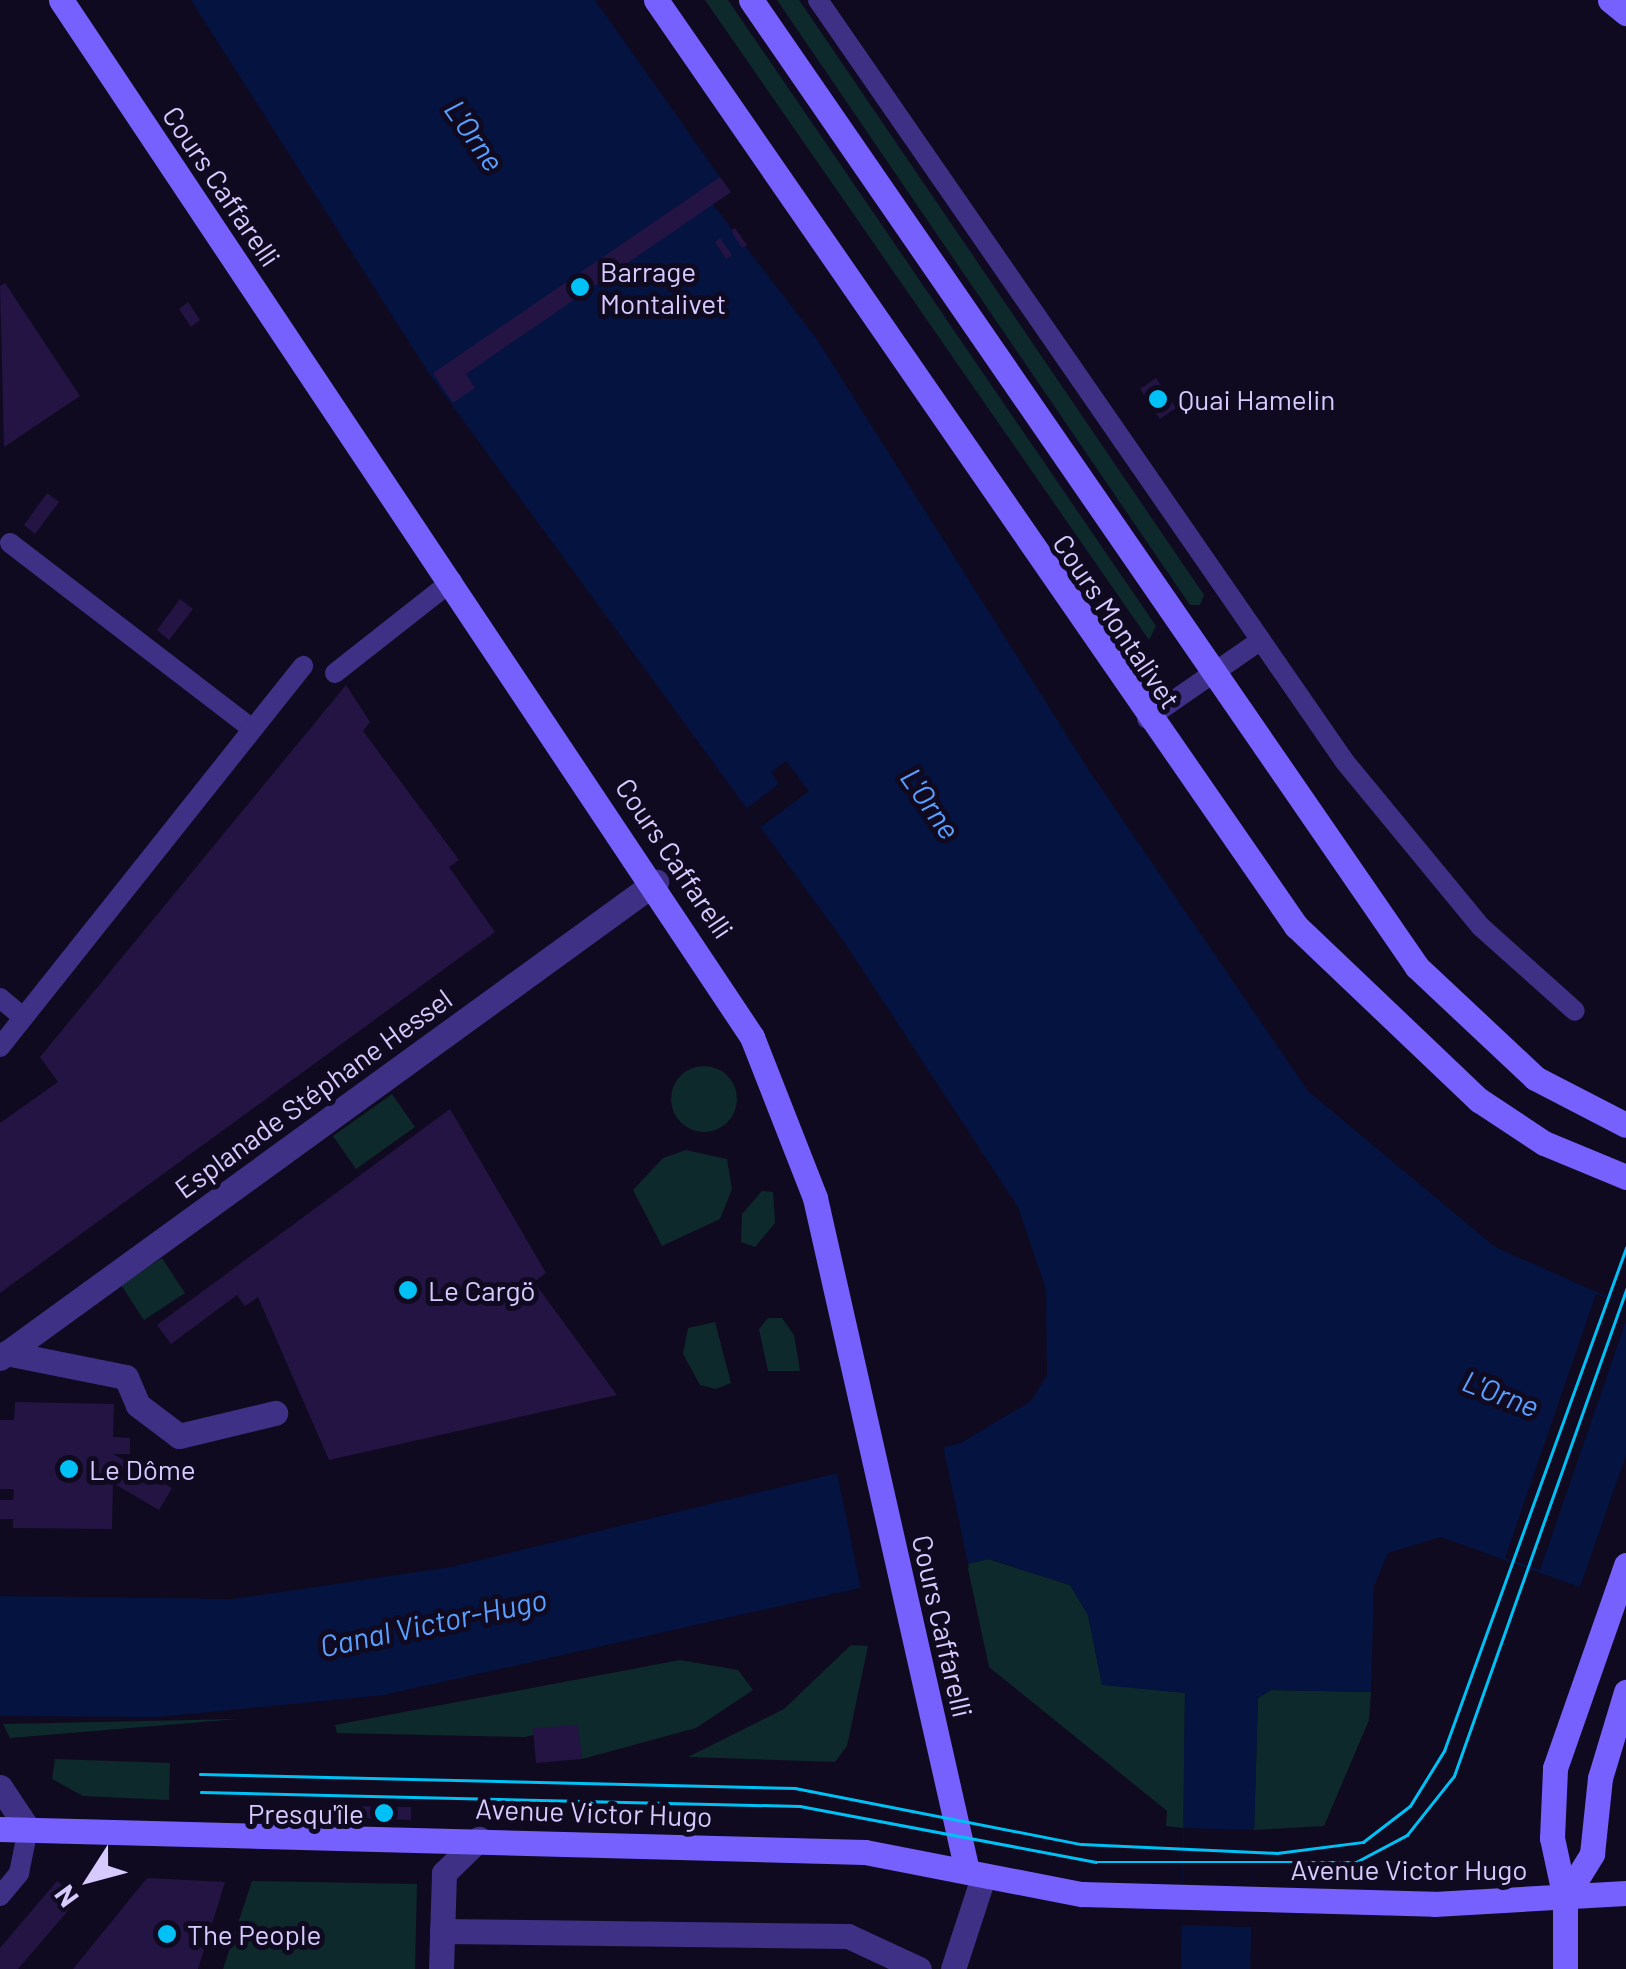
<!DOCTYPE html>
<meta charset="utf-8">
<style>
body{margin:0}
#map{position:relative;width:1626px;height:1969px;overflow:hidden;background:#100a20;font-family:Barlow,sans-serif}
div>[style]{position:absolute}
.green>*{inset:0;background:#0d292b}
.round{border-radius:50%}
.water>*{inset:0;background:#041340}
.pier>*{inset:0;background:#100a20}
.building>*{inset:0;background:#231443}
.lane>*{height:20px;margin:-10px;padding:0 10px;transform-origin:10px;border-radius:10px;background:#3d3085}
.street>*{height:25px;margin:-12.5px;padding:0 12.5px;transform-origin:12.5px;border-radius:12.5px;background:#3d3085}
.secondary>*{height:25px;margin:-12.5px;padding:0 12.5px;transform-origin:12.5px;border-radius:12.5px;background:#7661ff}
.tram>*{height:2.5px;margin:-1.25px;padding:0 1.25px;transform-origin:1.25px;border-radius:1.25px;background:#00c1f5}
.dots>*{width:28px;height:28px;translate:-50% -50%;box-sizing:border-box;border:5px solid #100a20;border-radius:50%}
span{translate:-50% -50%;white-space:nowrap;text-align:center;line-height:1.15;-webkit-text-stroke:10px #100a20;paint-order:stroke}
.street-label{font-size:28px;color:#d6caff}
.poi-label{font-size:28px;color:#d6caff}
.left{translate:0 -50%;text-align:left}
.right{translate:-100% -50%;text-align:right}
.water-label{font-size:30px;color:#589fff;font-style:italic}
.north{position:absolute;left:40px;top:1829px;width:100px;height:100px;-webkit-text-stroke:8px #100a20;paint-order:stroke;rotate:234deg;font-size:28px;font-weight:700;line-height:40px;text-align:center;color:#d6caff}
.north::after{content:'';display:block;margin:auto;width:35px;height:45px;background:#d6caff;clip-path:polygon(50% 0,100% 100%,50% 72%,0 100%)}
</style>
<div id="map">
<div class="green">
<i style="clip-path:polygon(705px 0,728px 0,1156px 626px,1149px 640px)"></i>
<i style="clip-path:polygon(777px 0,799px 0,1204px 595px,1200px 605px,1190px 605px)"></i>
<i class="round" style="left:671px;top:1066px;width:66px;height:66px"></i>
<i style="clip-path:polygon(392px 1094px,415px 1127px,356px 1169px,333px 1136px)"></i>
<i style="clip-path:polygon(686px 1150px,727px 1159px,732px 1189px,720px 1219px,662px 1246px,633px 1190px,663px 1158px)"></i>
<i style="clip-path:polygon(762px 1191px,773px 1192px,775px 1223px,755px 1247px,741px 1242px,742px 1214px)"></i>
<i style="clip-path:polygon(162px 1258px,185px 1293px,144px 1320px,121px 1285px)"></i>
<i style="clip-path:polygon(768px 1318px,782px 1318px,794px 1335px,800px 1371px,768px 1371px,759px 1329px)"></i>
<i style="clip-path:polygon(715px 1322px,731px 1383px,716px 1389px,700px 1385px,683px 1354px,688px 1328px)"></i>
<i style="clip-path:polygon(988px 1559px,1070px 1585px,1088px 1615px,1102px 1684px,1185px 1693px,1184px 1828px,1166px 1826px,1167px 1811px,989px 1667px,967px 1564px)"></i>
<i style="clip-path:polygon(851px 1645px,868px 1646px,847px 1746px,835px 1762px,688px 1757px,784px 1709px)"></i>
<i style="clip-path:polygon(680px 1660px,738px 1670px,753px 1690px,696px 1728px,582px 1759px,577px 1725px,525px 1737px,337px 1733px,335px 1725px)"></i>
<i style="clip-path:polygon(1271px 1690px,1371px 1692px,1369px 1720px,1324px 1826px,1254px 1830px,1258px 1698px)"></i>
<i style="clip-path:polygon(238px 1719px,10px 1738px,3px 1724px)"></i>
<i style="clip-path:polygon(55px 1759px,170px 1763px,169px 1800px,83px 1796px,52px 1779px)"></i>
<i style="clip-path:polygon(252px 1881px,417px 1884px,415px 1969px,223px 1969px)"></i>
</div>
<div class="water">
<i style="clip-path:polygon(191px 0,595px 0,720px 177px,702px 190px,816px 338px,1090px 772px,1308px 1091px,1495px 1247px,1626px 1305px,1626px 1604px,1441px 1537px,1388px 1553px,1374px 1586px,1371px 1692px,1271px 1690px,1258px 1698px,1250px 1969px,1181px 1969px,1185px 1693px,1102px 1685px,1088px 1615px,1070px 1585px,989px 1559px,384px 1695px,158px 1717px,0 1716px,0 1596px,233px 1599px,451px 1567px,961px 1443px,1031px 1401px,1047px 1375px,1046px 1289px,1018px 1207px,843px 940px,430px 375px)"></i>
</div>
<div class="pier">
<i style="clip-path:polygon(786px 761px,809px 791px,761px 827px,747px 808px,779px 784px,771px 772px)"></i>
<i style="clip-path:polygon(1596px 1294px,1626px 1305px,1626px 1321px,1540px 1570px,1505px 1558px)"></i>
<i style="clip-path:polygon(943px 1446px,969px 1568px,862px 1594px,836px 1468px)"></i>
<i style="clip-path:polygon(1626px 1455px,1626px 1604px,1580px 1587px)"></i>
<i style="clip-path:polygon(1184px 1828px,1254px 1830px,1251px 1927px,1182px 1925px)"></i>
</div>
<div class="building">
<i style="clip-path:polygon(720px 177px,731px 192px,466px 374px,475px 388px,453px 403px,433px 373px)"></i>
<i style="clip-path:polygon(735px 228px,747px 245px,742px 248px,731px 231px)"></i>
<i style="clip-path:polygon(720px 238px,732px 255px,726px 259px,715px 242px)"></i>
<i style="clip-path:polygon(5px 283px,80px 396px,4px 447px,0 286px)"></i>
<i style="clip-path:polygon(188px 302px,200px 320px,191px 327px,179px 309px)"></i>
<i style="clip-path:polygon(1156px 378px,1176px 408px,1160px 419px,1140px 389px)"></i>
<i style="clip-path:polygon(47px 493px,59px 502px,35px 534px,24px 525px)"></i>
<i style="clip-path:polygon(180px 599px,193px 609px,169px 640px,157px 630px)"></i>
<i style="clip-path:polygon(346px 685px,370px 722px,363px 731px,459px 860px,449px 867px,495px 932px,0 1293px,0 1123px,58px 1082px,40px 1057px)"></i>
<i style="clip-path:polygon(450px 1109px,546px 1273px,534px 1282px,617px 1395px,329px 1460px,258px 1297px,245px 1306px,237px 1295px,171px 1344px,157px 1325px)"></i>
<i style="clip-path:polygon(15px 1402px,114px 1404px,113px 1437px,130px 1438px,130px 1454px,113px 1454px,172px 1488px,159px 1510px,113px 1483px,112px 1529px,13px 1528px,13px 1519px,0 1519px,0 1500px,13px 1500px,14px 1489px,0 1489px,0 1420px,14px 1420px)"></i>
<i style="clip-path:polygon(578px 1725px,582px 1759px,536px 1763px,533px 1728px)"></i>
<i style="clip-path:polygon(357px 1806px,411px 1807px,411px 1820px,357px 1818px)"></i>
<i style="clip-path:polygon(147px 1878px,225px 1882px,198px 1969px,73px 1969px)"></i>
<i style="clip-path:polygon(57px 1881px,78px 1899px,18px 1969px,0 1969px,0 1948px)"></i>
</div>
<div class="lane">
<i style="left:818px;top:0;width:926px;rotate:55.33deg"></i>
<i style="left:1345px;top:762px;width:212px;rotate:50.5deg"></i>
<i style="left:1480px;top:926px;width:127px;rotate:41.8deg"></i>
<i style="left:10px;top:543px;width:302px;rotate:37.5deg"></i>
<i style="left:335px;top:673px;width:149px;rotate:-38.2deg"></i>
<i style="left:1147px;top:719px;width:135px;rotate:-34.7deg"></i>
<i style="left:0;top:998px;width:30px;rotate:40deg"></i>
<i style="left:0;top:1047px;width:487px;rotate:-51.5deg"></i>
<i style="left:0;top:1896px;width:30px;rotate:-50deg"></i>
<i style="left:19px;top:1873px;width:45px;rotate:-78.4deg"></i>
</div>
<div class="street">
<i style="left:6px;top:1353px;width:122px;rotate:11.3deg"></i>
<i style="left:126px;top:1377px;width:30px;rotate:67deg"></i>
<i style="left:138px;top:1405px;width:51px;rotate:37.1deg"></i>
<i style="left:179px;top:1436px;width:99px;rotate:-13.5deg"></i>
<i style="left:0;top:1358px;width:811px;rotate:-35.97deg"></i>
<i style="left:0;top:1787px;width:50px;rotate:56.3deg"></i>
<i style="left:442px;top:1931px;width:406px;rotate:0.7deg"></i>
<i style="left:848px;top:1936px;width:78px;rotate:24.9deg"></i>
<i style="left:441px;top:1969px;width:96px;rotate:-88.2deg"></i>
<i style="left:444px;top:1873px;width:49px;rotate:-44.2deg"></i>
<i style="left:953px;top:1969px;width:97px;rotate:-71.9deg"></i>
</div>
<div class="secondary">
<i style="left:61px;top:0;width:1246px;rotate:56.32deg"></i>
<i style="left:752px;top:1037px;width:173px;rotate:68.6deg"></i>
<i style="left:815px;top:1198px;width:690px;rotate:77.27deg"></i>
<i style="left:656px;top:0;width:1126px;rotate:55.35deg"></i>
<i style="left:1296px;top:926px;width:253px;rotate:43.6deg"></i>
<i style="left:1479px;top:1100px;width:78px;rotate:33.5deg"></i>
<i style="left:1544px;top:1143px;width:89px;rotate:22.5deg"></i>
<i style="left:751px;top:0;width:1174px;rotate:55.44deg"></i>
<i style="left:1417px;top:967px;width:162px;rotate:43.2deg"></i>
<i style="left:1535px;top:1078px;width:102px;rotate:27.3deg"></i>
<i style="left:1610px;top:0;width:21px;rotate:39deg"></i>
<i style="left:0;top:1829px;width:865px;rotate:1.52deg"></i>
<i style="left:865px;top:1852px;width:221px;rotate:11deg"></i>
<i style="left:1082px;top:1894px;width:352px;rotate:1.6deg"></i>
<i style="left:1434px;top:1904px;width:192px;rotate:-3.3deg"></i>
<i style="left:1565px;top:1898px;width:52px;rotate:-58.5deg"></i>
<i style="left:1592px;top:1854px;width:76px;rotate:-84deg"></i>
<i style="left:1600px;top:1778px;width:90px;rotate:-73.2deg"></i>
<i style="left:1565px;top:1969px;width:71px;rotate:-90deg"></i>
<i style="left:1565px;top:1898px;width:61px;rotate:-102.2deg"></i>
<i style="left:1552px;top:1838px;width:70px;rotate:-87.5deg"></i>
<i style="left:1555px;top:1768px;width:215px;rotate:-70.7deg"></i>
</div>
<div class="tram">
<i style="left:200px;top:1774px;width:595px;rotate:1.35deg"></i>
<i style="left:795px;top:1788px;width:291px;rotate:11.1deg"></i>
<i style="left:1081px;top:1844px;width:196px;rotate:2.6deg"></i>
<i style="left:1277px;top:1853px;width:87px;rotate:-7.3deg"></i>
<i style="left:1363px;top:1842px;width:59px;rotate:-37.5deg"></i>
<i style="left:1410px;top:1806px;width:65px;rotate:-58.3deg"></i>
<i style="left:1444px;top:1751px;width:535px;rotate:-70.11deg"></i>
<i style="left:201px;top:1792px;width:599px;rotate:1.34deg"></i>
<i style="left:800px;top:1806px;width:301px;rotate:10.7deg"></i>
<i style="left:1096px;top:1862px;width:260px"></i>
<i style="left:1356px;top:1862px;width:58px;rotate:-27.9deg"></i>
<i style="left:1407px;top:1835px;width:75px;rotate:-51.5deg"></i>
<i style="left:1454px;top:1776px;width:516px;rotate:-70.51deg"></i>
</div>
<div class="dots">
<i style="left:580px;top:287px;background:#00c1f5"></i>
<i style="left:1158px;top:399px;background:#00c1f5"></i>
<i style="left:408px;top:1290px;background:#00c1f5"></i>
<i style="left:69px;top:1469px;background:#00c1f5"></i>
<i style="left:384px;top:1813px;background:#00c1f5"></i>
<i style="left:167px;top:1934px;background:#00c1f5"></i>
</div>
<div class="street-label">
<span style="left:222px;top:186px;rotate:56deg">Cours Caffarelli</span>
<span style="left:1117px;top:621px;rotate:56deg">Cours Montalivet</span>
<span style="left:675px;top:858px;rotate:56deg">Cours Caffarelli</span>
<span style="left:313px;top:1093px;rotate:-36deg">Esplanade Stéphane Hessel</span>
<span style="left:943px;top:1626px;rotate:77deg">Cours Caffarelli</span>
<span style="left:594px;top:1812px;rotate:2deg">Avenue Victor Hugo</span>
<span style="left:1409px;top:1869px">Avenue Victor Hugo</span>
</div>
<div class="poi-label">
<span class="left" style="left:600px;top:287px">Barrage<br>Montalivet</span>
<span class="left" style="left:1178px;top:399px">Quai Hamelin</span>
<span class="left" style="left:428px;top:1290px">Le Cargö</span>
<span class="left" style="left:89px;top:1469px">Le Dôme</span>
<span class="right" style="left:364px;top:1813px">Presqu'île</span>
<span class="left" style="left:187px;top:1934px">The People</span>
</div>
<div class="water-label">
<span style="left:475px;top:135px;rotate:55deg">L'Orne</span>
<span style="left:931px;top:803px;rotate:55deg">L'Orne</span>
<span style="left:1501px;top:1393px;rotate:21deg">L'Orne</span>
<span style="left:433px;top:1622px;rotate:-12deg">Canal Victor-Hugo</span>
</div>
<div class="north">N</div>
</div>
